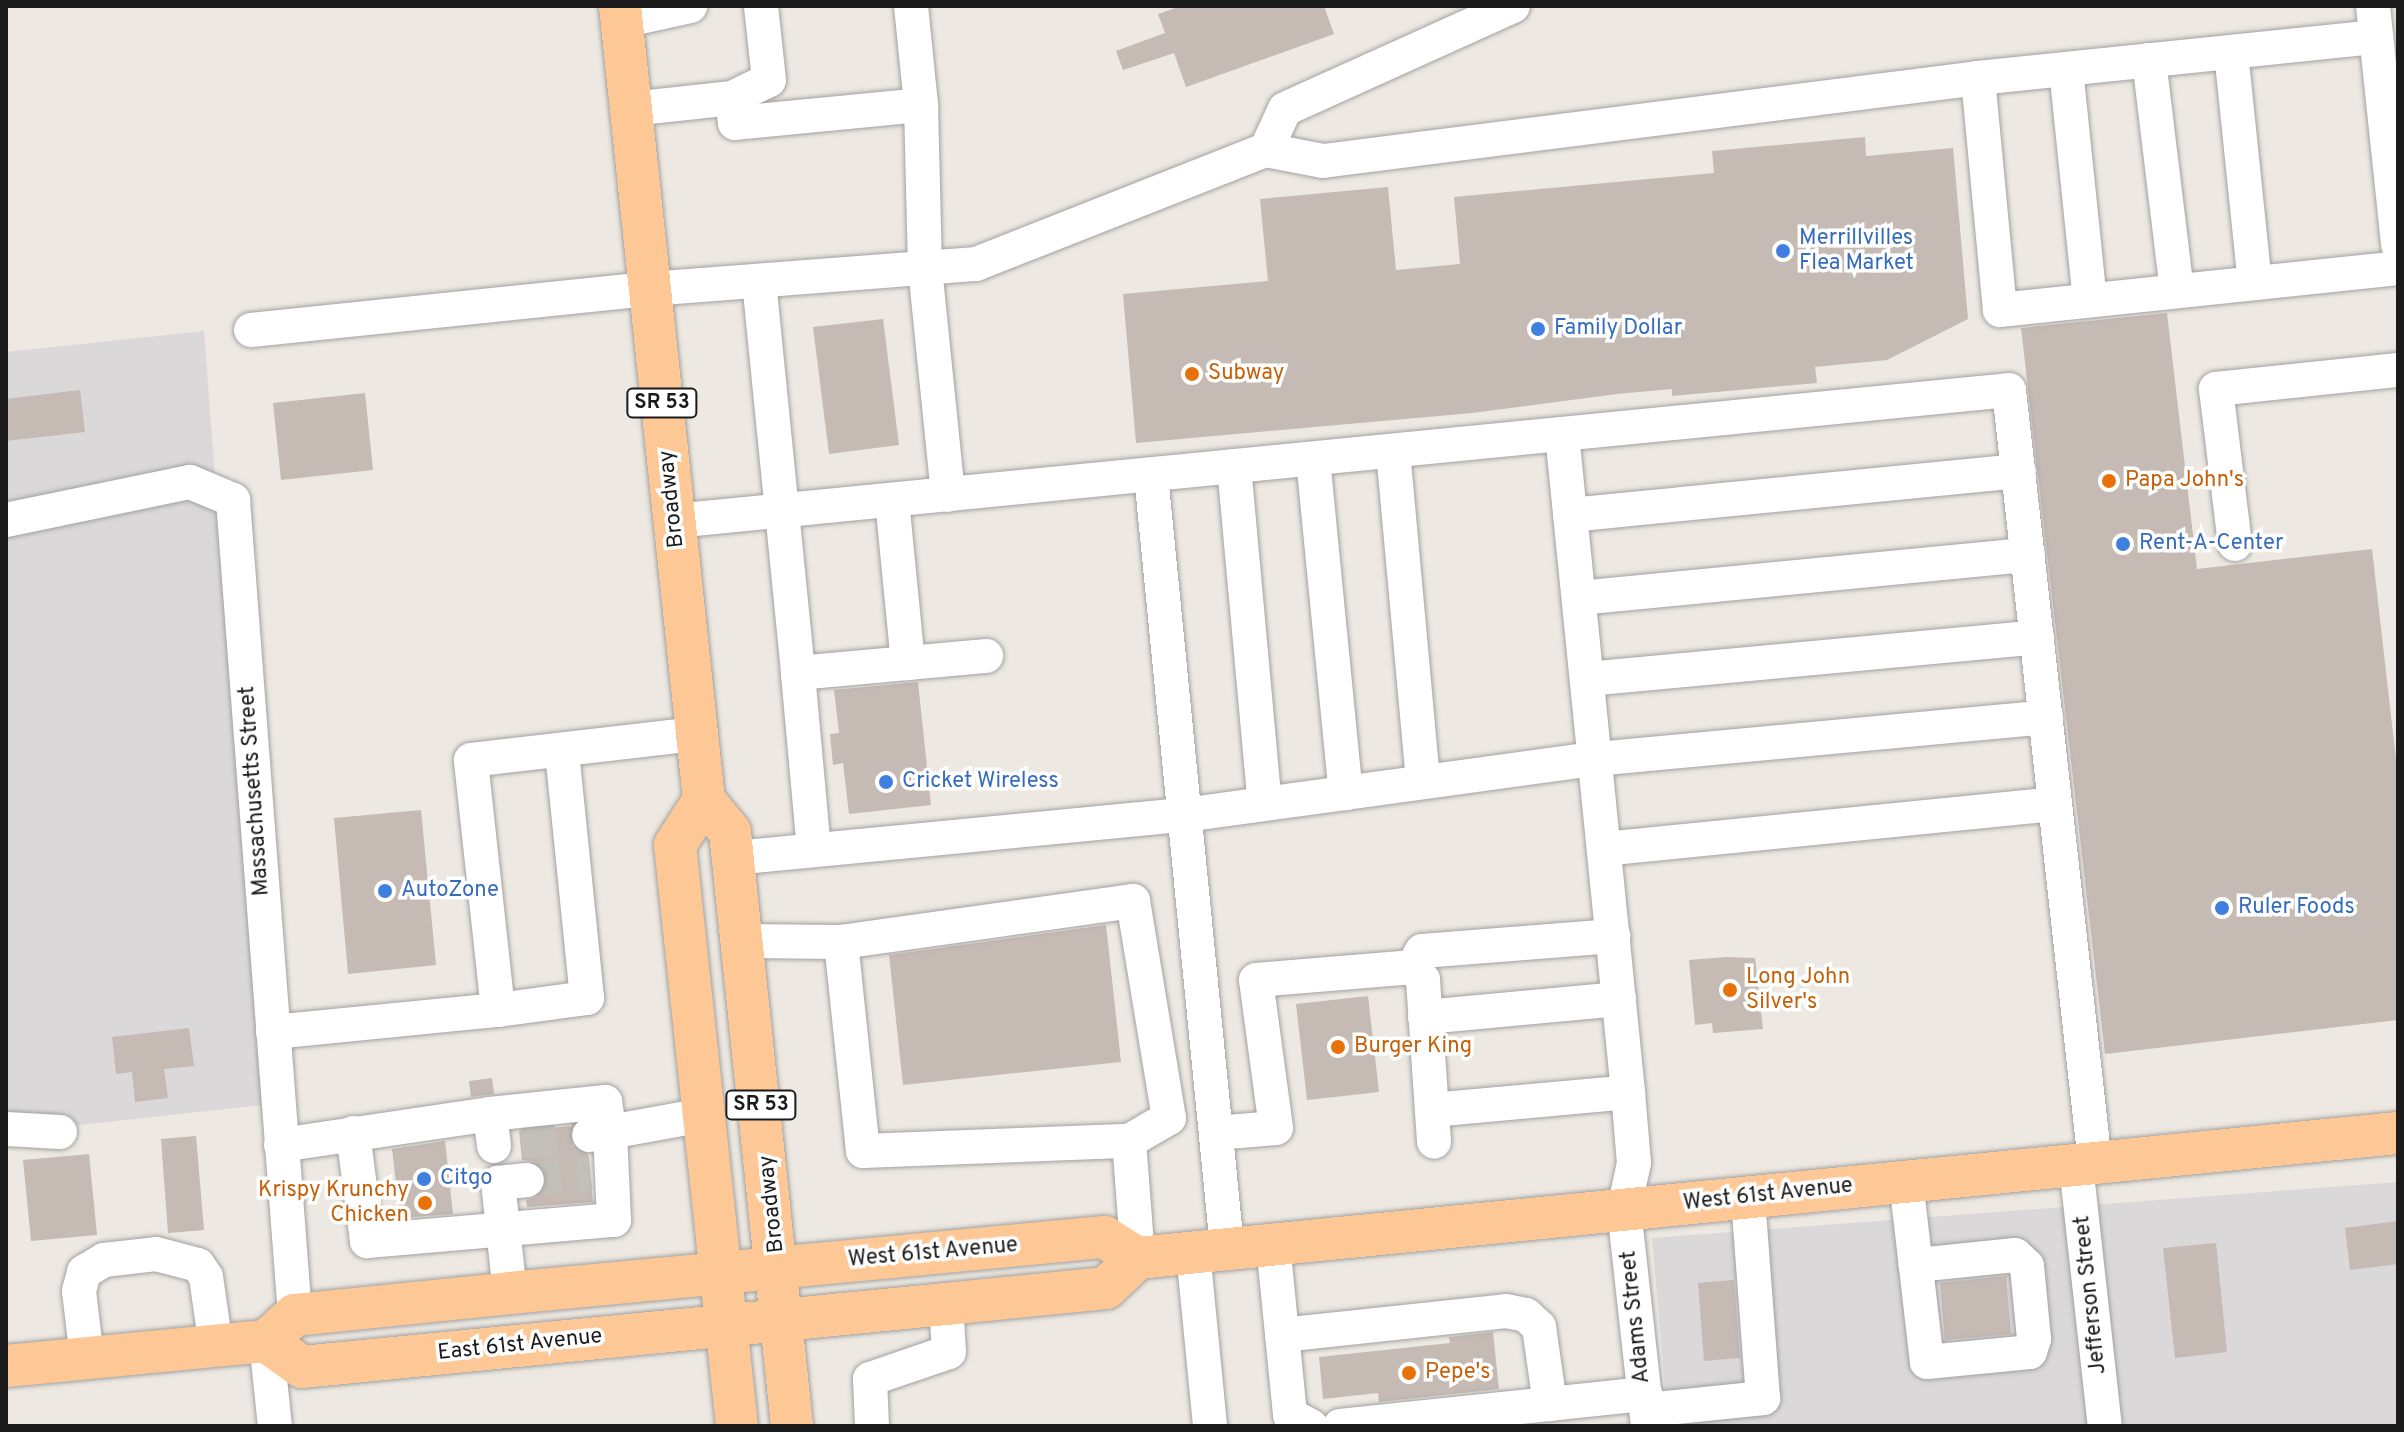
<!DOCTYPE html>
<style>
body{margin:0}
#map{position:relative;width:2404px;height:1432px;overflow:hidden;background:#ede8e1;font-family:Overpass,sans-serif}
div>[style]{position:absolute}
.residential>*{inset:0;background:#dad8d8}
.building>*{inset:0;background:#c5bab4}
.minor-tunnel>*{height:34px;margin-top:-17px;transform-origin:0;background:repeating-linear-gradient(90deg,#c3bfb9 0 34px,transparent 0 51px)}
.roads{filter:drop-shadow(0 0 2px #a2a2a2) drop-shadow(0 0 2px #a2a2a2)}
.minor>*{height:34px;margin:-17px;padding:0 17px;transform-origin:17px;border-radius:17px;background:#fff}
.major>*{height:42px;margin:-21px;padding:0 21px;transform-origin:21px;border-radius:21px;background:#fdc796}
.dots>*{width:22px;height:22px;translate:-50% -50%;box-sizing:border-box;border:4px solid #fff;border-radius:50%}
span{translate:-50% -50%;white-space:nowrap;text-align:center;line-height:1.15;-webkit-text-stroke:7px #fff;paint-order:stroke}
.shield-label span{padding:2px 6px;background:#fff;border:2px solid;border-radius:6px;-webkit-text-stroke-width:0}
.shield-label{font-size:20px;color:#1b1b1b;font-weight:700}
.shop-label{font-size:22px;color:#366cbe}
.left{translate:0 -50%;text-align:left}
.food-label{font-size:22px;color:#c56008}
.right{translate:-100% -50%;text-align:right}
.street-label{font-size:22px;color:#1b1b1b}
.frame{position:absolute;inset:0;border:8px solid #1b1b1b;pointer-events:none}
</style>
<div id="map">
<div class="residential">
<i style="clip-path:polygon(204px 331px,262px 1105px,6px 1133px,6px 352px)"></i>
<i style="clip-path:polygon(2398px 1182px,2398px 1426px,1572px 1426px,1668px 1419px,1652px 1238px)"></i>
</div>
<div class="building">
<i style="clip-path:polygon(1181px 6px,1324px 6px,1334px 34px,1186px 87px,1174px 53px,1123px 70px,1116px 51px,1165px 33px,1158px 14px)"></i>
<i style="clip-path:polygon(1865px 137px,1866px 156px,1953px 148px,1968px 319px,1887px 360px,1815px 367px,1817px 383px,1672px 396px,1672px 389px,1617px 394px,1472px 413px,1136px 443px,1123px 294px,1268px 281px,1260px 199px,1388px 187px,1396px 270px,1460px 264px,1454px 197px,1714px 173px,1712px 151px)"></i>
<i style="clip-path:polygon(2167px 313px,2197px 569px,2372px 549px,2398px 777px,2398px 1020px,2105px 1054px,2021px 328px)"></i>
<i style="clip-path:polygon(883px 319px,899px 445px,829px 454px,813px 327px)"></i>
<i style="clip-path:polygon(80px 390px,85px 432px,6px 441px,6px 399px)"></i>
<i style="clip-path:polygon(365px 393px,373px 470px,281px 480px,273px 403px)"></i>
<i style="clip-path:polygon(918px 682px,931px 805px,849px 814px,843px 763px,833px 765px,830px 734px,839px 733px,834px 690px)"></i>
<i style="clip-path:polygon(421px 810px,436px 965px,348px 974px,334px 818px)"></i>
<i style="clip-path:polygon(1106px 925px,1121px 1062px,903px 1085px,889px 955px)"></i>
<i style="clip-path:polygon(1726px 957px,1755px 958px,1763px 1029px,1713px 1033px,1712px 1023px,1695px 1025px,1689px 960px)"></i>
<i style="clip-path:polygon(1368px 996px,1379px 1092px,1307px 1100px,1296px 1004px)"></i>
<i style="clip-path:polygon(189px 1028px,194px 1066px,164px 1069px,168px 1098px,135px 1102px,132px 1072px,116px 1074px,112px 1037px)"></i>
<i style="clip-path:polygon(492px 1078px,494px 1094px,471px 1097px,469px 1081px)"></i>
<i style="clip-path:polygon(572px 1126px,573px 1147px,588px 1154px,593px 1202px,527px 1207px,526px 1200px,539px 1196px,547px 1179px,536px 1162px,522px 1160px,519px 1131px)"></i>
<i style="clip-path:polygon(196px 1136px,204px 1230px,168px 1233px,161px 1139px)"></i>
<i style="clip-path:polygon(445px 1141px,453px 1214px,400px 1218px,392px 1149px)"></i>
<i style="clip-path:polygon(89px 1154px,97px 1235px,31px 1241px,23px 1160px)"></i>
<i style="clip-path:polygon(2398px 1221px,2398px 1264px,2350px 1270px,2345px 1228px)"></i>
<i style="clip-path:polygon(2216px 1243px,2227px 1352px,2175px 1358px,2163px 1248px)"></i>
<i style="clip-path:polygon(2006px 1276px,2011px 1334px,1945px 1340px,1940px 1283px)"></i>
<i style="clip-path:polygon(1734px 1280px,1740px 1358px,1704px 1361px,1698px 1283px)"></i>
<i style="clip-path:polygon(1493px 1332px,1499px 1389px,1379px 1402px,1378px 1393px,1323px 1399px,1319px 1357px,1450px 1343px,1449px 1337px)"></i>
</div>
<div class="minor-tunnel">
<i style="left:522px;top:1142px;width:66px;rotate:-6.1deg"></i>
<i style="left:527px;top:1180px;width:64px;rotate:-6.2deg"></i>
</div>
<div class="roads">
<div class="minor">
<i style="left:911px;top:6px;width:100px;rotate:84.2deg"></i>
<i style="left:2373px;top:6px;width:240px;rotate:84deg"></i>
<i style="left:622px;top:21px;width:70px;rotate:-12.4deg"></i>
<i style="left:2231px;top:52px;width:232px;rotate:84.1deg"></i>
<i style="left:2149px;top:60px;width:233px;rotate:83.1deg"></i>
<i style="left:2066px;top:69px;width:232px;rotate:84.1deg"></i>
<i style="left:1978px;top:78px;width:400px;rotate:-5.9deg"></i>
<i style="left:732px;top:98px;width:41px;rotate:-25.9deg"></i>
<i style="left:769px;top:80px;width:74px;rotate:-96.2deg"></i>
<i style="left:631px;top:109px;width:102px;rotate:-6.2deg"></i>
<i style="left:732px;top:98px;width:25px;rotate:83deg"></i>
<i style="left:735px;top:123px;width:187px;rotate:-5.5deg"></i>
<i style="left:921px;top:105px;width:163px;rotate:88.6deg"></i>
<i style="left:925px;top:268px;width:228px;rotate:84.2deg"></i>
<i style="left:1266px;top:150px;width:58px;rotate:10.9deg"></i>
<i style="left:1323px;top:161px;width:660px;rotate:-7.22deg"></i>
<i style="left:1978px;top:78px;width:233px;rotate:84.6deg"></i>
<i style="left:2000px;top:310px;width:400px;rotate:-6deg"></i>
<i style="left:759px;top:281px;width:394px;rotate:84.3deg"></i>
<i style="left:251px;top:330px;width:401px;rotate:-5.9deg"></i>
<i style="left:650px;top:289px;width:327px;rotate:-4.4deg"></i>
<i style="left:976px;top:264px;width:312px;rotate:-21.5deg"></i>
<i style="left:1266px;top:150px;width:45px;rotate:-65.1deg"></i>
<i style="left:1285px;top:109px;width:250px;rotate:-24.3deg"></i>
<i style="left:1562px;top:434px;width:661px;rotate:84.27deg"></i>
<i style="left:1628px;top:1092px;width:71px;rotate:85.2deg"></i>
<i style="left:1634px;top:1163px;width:47px;rotate:102.3deg"></i>
<i style="left:1624px;top:1209px;width:218px;rotate:83.7deg"></i>
<i style="left:1393px;top:451px;width:332px;rotate:84.8deg"></i>
<i style="left:1313px;top:459px;width:336px;rotate:84.4deg"></i>
<i style="left:1234px;top:466px;width:339px;rotate:84.8deg"></i>
<i style="left:1151px;top:475px;width:777px;rotate:84.38deg"></i>
<i style="left:892px;top:500px;width:164px;rotate:84.4deg"></i>
<i style="left:1570px;top:515px;width:451px;rotate:-5.6deg"></i>
<i style="left:6px;top:520px;width:188px;rotate:-11.7deg"></i>
<i style="left:190px;top:482px;width:47px;rotate:22.7deg"></i>
<i style="left:233px;top:500px;width:817px;rotate:85.65deg"></i>
<i style="left:674px;top:521px;width:1341px;rotate:-5.6deg"></i>
<i style="left:2009px;top:390px;width:778px;rotate:83.65deg"></i>
<i style="left:2235px;top:544px;width:156px;rotate:-97deg"></i>
<i style="left:2216px;top:389px;width:183px;rotate:-6deg"></i>
<i style="left:1579px;top:598px;width:451px;rotate:-5.5deg"></i>
<i style="left:1587px;top:679px;width:452px;rotate:-5.3deg"></i>
<i style="left:1604px;top:849px;width:453px;rotate:-5.7deg"></i>
<i style="left:814px;top:850px;width:178px;rotate:-95.2deg"></i>
<i style="left:798px;top:673px;width:189px;rotate:-5.2deg"></i>
<i style="left:734px;top:858px;width:452px;rotate:-5.5deg"></i>
<i style="left:1184px;top:815px;width:415px;rotate:-7.8deg"></i>
<i style="left:1595px;top:759px;width:453px;rotate:-5.3deg"></i>
<i style="left:743px;top:941px;width:98px;rotate:0.6deg"></i>
<i style="left:841px;top:942px;width:210px;rotate:84deg"></i>
<i style="left:863px;top:1151px;width:266px;rotate:-2.2deg"></i>
<i style="left:1129px;top:1141px;width:117px;rotate:85.6deg"></i>
<i style="left:841px;top:942px;width:295px;rotate:-8deg"></i>
<i style="left:1133px;top:901px;width:220px;rotate:80.6deg"></i>
<i style="left:1169px;top:1118px;width:46px;rotate:150.1deg"></i>
<i style="left:1413px;top:967px;width:18px;rotate:-61deg"></i>
<i style="left:1422px;top:951px;width:192px;rotate:-4.5deg"></i>
<i style="left:498px;top:1010px;width:90px;rotate:-7.7deg"></i>
<i style="left:587px;top:998px;width:249px;rotate:-95.8deg"></i>
<i style="left:1425px;top:1017px;width:195px;rotate:-5.3deg"></i>
<i style="left:273px;top:1032px;width:226px;rotate:-5.6deg"></i>
<i style="left:498px;top:1010px;width:251px;rotate:-96.2deg"></i>
<i style="left:471px;top:760px;width:227px;rotate:-6.6deg"></i>
<i style="left:1432px;top:1110px;width:197px;rotate:-5.2deg"></i>
<i style="left:6px;top:1129px;width:54px;rotate:3.2deg"></i>
<i style="left:353px;top:1133px;width:109px;rotate:82.6deg"></i>
<i style="left:367px;top:1241px;width:248px;rotate:-4.9deg"></i>
<i style="left:614px;top:1220px;width:88px;rotate:-92.6deg"></i>
<i style="left:610px;top:1132px;width:96px;rotate:-10.3deg"></i>
<i style="left:1216px;top:1133px;width:60px;rotate:-4.8deg"></i>
<i style="left:1276px;top:1128px;width:149px;rotate:-97.7deg"></i>
<i style="left:1256px;top:980px;width:158px;rotate:-4.7deg"></i>
<i style="left:1413px;top:967px;width:16px;rotate:52deg"></i>
<i style="left:1423px;top:980px;width:162px;rotate:86.1deg"></i>
<i style="left:281px;top:1145px;width:211px;rotate:-8.4deg"></i>
<i style="left:494px;top:1146px;width:32px;rotate:-97deg"></i>
<i style="left:490px;top:1114px;width:116px;rotate:-6deg"></i>
<i style="left:605px;top:1102px;width:30px;rotate:81deg"></i>
<i style="left:610px;top:1132px;width:21px;rotate:172deg"></i>
<i style="left:2076px;top:1165px;width:263px;rotate:83.7deg"></i>
<i style="left:1906px;top:1181px;width:182px;rotate:83.4deg"></i>
<i style="left:1927px;top:1362px;width:103px;rotate:-5.5deg"></i>
<i style="left:2030px;top:1352px;width:14px;rotate:-73deg"></i>
<i style="left:2034px;top:1339px;width:73px;rotate:-95.5deg"></i>
<i style="left:2027px;top:1266px;width:16px;rotate:-137deg"></i>
<i style="left:2015px;top:1255px;width:100px;rotate:174.2deg"></i>
<i style="left:1273px;top:1244px;width:172px;rotate:84.3deg"></i>
<i style="left:1290px;top:1415px;width:24px;rotate:28deg"></i>
<i style="left:1193px;top:1252px;width:175px;rotate:84.4deg"></i>
<i style="left:510px;top:1293px;width:111px;rotate:-96.2deg"></i>
<i style="left:498px;top:1183px;width:29px;rotate:-6deg"></i>
<i style="left:1282px;top:1335px;width:225px;rotate:-6.1deg"></i>
<i style="left:1506px;top:1311px;width:20px;rotate:11deg"></i>
<i style="left:1526px;top:1315px;width:18px;rotate:43deg"></i>
<i style="left:1539px;top:1327px;width:78px;rotate:81.9deg"></i>
<i style="left:266px;top:1341px;width:85px;rotate:84deg"></i>
<i style="left:87px;top:1358px;width:67px;rotate:-96.8deg"></i>
<i style="left:79px;top:1291px;width:20px;rotate:-75deg"></i>
<i style="left:84px;top:1272px;width:23px;rotate:-31deg"></i>
<i style="left:104px;top:1260px;width:52px;rotate:-6.6deg"></i>
<i style="left:156px;top:1254px;width:43px;rotate:14.7deg"></i>
<i style="left:198px;top:1265px;width:14px;rotate:56deg"></i>
<i style="left:206px;top:1277px;width:70px;rotate:81.8deg"></i>
<i style="left:1647px;top:1410px;width:117px;rotate:-5.9deg"></i>
<i style="left:1763px;top:1398px;width:202px;rotate:-94.3deg"></i>
<i style="left:872px;top:1426px;width:47px;rotate:-92.4deg"></i>
<i style="left:870px;top:1379px;width:83px;rotate:-18.9deg"></i>
<i style="left:949px;top:1352px;width:48px;rotate:-93.6deg"></i>
<i style="left:1340px;top:1426px;width:307px;rotate:-6deg"></i>
</div>
<div class="major">
<i style="left:620px;top:6px;width:798px;rotate:83.96deg"></i>
<i style="left:704px;top:800px;width:41px;rotate:50.9deg"></i>
<i style="left:730px;top:832px;width:597px;rotate:84.04deg"></i>
<i style="left:704px;top:800px;width:54px;rotate:122.8deg"></i>
<i style="left:675px;top:845px;width:584px;rotate:83.91deg"></i>
<i style="left:266px;top:1341px;width:44px;rotate:35.8deg"></i>
<i style="left:302px;top:1367px;width:647px;rotate:-5.59deg"></i>
<i style="left:946px;top:1304px;width:161px;rotate:-5.7deg"></i>
<i style="left:1106px;top:1288px;width:44px;rotate:-43.2deg"></i>
<i style="left:1138px;top:1258px;width:1266px;rotate:-5.67deg"></i>
<i style="left:6px;top:1366px;width:261px;rotate:-5.5deg"></i>
<i style="left:266px;top:1341px;width:39px;rotate:-42deg"></i>
<i style="left:295px;top:1315px;width:216px;rotate:-5.8deg"></i>
<i style="left:510px;top:1293px;width:597px;rotate:-5.39deg"></i>
<i style="left:1104px;top:1237px;width:40px;rotate:32deg"></i>
</div>
</div>
<div class="dots">
<i style="left:1783px;top:251px;background:#3f7fe0"></i>
<i style="left:1538px;top:329px;background:#3f7fe0"></i>
<i style="left:1192px;top:374px;background:#e8710a"></i>
<i style="left:2109px;top:481px;background:#e8710a"></i>
<i style="left:2123px;top:544px;background:#3f7fe0"></i>
<i style="left:886px;top:782px;background:#3f7fe0"></i>
<i style="left:385px;top:891px;background:#3f7fe0"></i>
<i style="left:2222px;top:908px;background:#3f7fe0"></i>
<i style="left:1730px;top:990px;background:#e8710a"></i>
<i style="left:1338px;top:1047px;background:#e8710a"></i>
<i style="left:424px;top:1179px;background:#3f7fe0"></i>
<i style="left:425px;top:1203px;background:#e8710a"></i>
<i style="left:1409px;top:1373px;background:#e8710a"></i>
</div>
<div class="shield-label">
<span style="left:662px;top:403px">SR 53</span>
<span style="left:761px;top:1105px">SR 53</span>
</div>
<div class="shop-label">
<span class="left" style="left:1799px;top:251px">Merrillvilles<br>Flea Market</span>
<span class="left" style="left:1554px;top:329px">Family Dollar</span>
<span class="left" style="left:2139px;top:544px">Rent-A-Center</span>
<span class="left" style="left:902px;top:782px">Cricket Wireless</span>
<span class="left" style="left:401px;top:891px">AutoZone</span>
<span class="left" style="left:2238px;top:908px">Ruler Foods</span>
<span class="left" style="left:440px;top:1179px">Citgo</span>
</div>
<div class="food-label">
<span class="left" style="left:1208px;top:374px">Subway</span>
<span class="left" style="left:2125px;top:481px">Papa John's</span>
<span class="left" style="left:1746px;top:990px">Long John<br>Silver's</span>
<span class="left" style="left:1354px;top:1047px">Burger King</span>
<span class="right" style="left:409px;top:1203px">Krispy Krunchy<br>Chicken</span>
<span class="left" style="left:1425px;top:1373px">Pepe's</span>
</div>
<div class="street-label">
<span style="left:672px;top:499px;rotate:-96deg">Broadway</span>
<span style="left:255px;top:791px;rotate:-94deg">Massachusetts Street</span>
<span style="left:1768px;top:1195px;rotate:-6deg">West 61st Avenue</span>
<span style="left:772px;top:1204px;rotate:-96deg">Broadway</span>
<span style="left:933px;top:1253px;rotate:-5deg">West 61st Avenue</span>
<span style="left:2091px;top:1295px;rotate:-96deg">Jefferson Street</span>
<span style="left:1636px;top:1317px;rotate:-96deg">Adams Street</span>
<span style="left:520px;top:1345px;rotate:-6deg">East 61st Avenue</span>
</div>
<div class="frame"></div>
</div>
